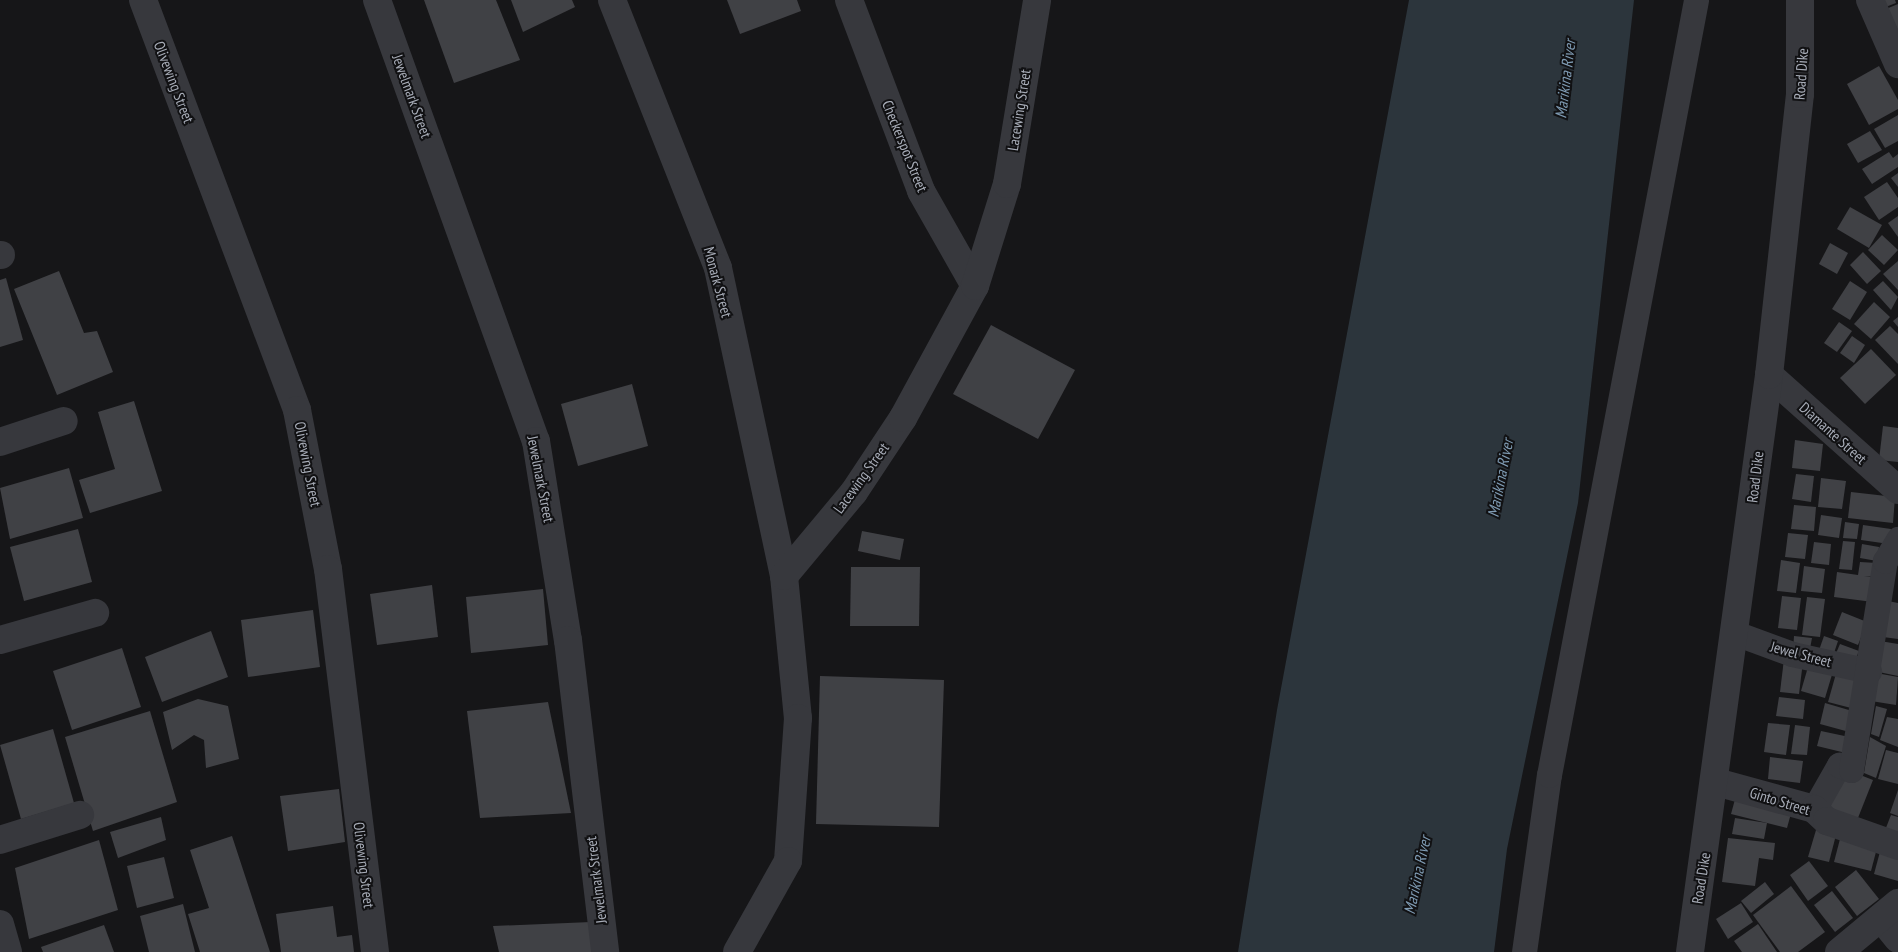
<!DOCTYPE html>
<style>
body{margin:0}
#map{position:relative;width:1898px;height:952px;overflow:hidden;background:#161618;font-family:"PT Sans Narrow",sans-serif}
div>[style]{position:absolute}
.water>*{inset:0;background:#2c353c}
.building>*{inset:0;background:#404145}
.pedestrian>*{height:25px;margin:-12.5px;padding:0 12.5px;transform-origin:12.5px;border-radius:12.5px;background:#37383d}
.minor>*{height:28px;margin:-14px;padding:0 14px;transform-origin:14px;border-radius:14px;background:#37383d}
span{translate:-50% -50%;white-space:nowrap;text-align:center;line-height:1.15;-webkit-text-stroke:4px #111113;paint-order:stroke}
.street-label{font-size:15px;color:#a8adb8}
.water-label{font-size:16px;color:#7f9bb3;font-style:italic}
</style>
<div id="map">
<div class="water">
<i style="clip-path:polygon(1409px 0,1634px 0,1578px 503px,1507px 849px,1494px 952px,1238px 952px,1277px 710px)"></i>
</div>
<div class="building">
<i style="clip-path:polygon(424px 0,496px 0,520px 60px,454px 83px)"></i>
<i style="clip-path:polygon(511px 0,572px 0,575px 7px,523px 32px)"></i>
<i style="clip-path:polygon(727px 0,797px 0,801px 11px,740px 34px)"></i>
<i style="clip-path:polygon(1880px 0,1895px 0,1896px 3px,1883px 8px)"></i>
<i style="clip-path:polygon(1898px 4px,1898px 34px,1886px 9px)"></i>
<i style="clip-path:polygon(1879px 66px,1898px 100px,1898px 109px,1869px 125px,1847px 84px)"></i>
<i style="clip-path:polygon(1898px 115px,1898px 141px,1885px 148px,1874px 129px)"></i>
<i style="clip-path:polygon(1870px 131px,1882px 150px,1858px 163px,1847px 144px)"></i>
<i style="clip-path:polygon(1889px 152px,1893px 158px,1898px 154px,1898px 167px,1872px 184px,1862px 169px)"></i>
<i style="clip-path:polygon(1898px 173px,1898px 187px,1891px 178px)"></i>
<i style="clip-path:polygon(1887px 182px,1898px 198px,1898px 207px,1879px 220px,1864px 197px)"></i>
<i style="clip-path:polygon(1850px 207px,1882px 225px,1869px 248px,1837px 229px)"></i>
<i style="clip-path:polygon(1898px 216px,1898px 237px,1888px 223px)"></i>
<i style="clip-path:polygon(1882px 235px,1898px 250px,1884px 265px,1868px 250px)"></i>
<i style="clip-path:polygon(1830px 243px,1848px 253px,1837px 274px,1819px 264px)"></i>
<i style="clip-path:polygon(1863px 252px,1881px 271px,1867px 284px,1850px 265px)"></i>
<i style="clip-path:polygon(1898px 261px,1898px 290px,1883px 274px)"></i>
<i style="clip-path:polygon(59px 271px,84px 333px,97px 331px,113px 372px,57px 395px,14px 289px)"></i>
<i style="clip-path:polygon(6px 278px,23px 340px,0 347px,0 280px)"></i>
<i style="clip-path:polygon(1850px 281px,1867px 292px,1850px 320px,1832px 309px)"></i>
<i style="clip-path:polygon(1883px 281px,1898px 297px,1891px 310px,1873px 290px)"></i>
<i style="clip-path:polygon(1874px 302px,1890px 317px,1871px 339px,1854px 324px)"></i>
<i style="clip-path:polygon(1898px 317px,1898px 327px,1893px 321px)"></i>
<i style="clip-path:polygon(1839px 322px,1852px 331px,1837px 352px,1824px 343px)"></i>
<i style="clip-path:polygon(991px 325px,1075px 370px,1038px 439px,953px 394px)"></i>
<i style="clip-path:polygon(1890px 326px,1898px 334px,1898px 364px,1875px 340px)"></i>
<i style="clip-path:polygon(1852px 336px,1865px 345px,1854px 363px,1840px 353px)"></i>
<i style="clip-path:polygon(1871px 349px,1896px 375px,1865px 404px,1840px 378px)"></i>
<i style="clip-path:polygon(632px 384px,648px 446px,578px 466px,561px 404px)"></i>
<i style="clip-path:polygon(134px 401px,162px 491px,90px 513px,79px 480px,115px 469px,98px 412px)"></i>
<i style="clip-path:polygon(1883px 426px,1898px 428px,1898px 462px,1879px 460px)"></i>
<i style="clip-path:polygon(1795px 440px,1823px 444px,1820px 471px,1792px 468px)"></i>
<i style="clip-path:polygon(69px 468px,83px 518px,10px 539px,0 488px)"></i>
<i style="clip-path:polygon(1796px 474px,1814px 476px,1811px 502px,1792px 499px)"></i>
<i style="clip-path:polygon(1821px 478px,1846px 481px,1842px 509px,1818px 507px)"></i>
<i style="clip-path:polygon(1851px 492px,1895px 497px,1893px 523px,1848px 518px)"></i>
<i style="clip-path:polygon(1794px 505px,1816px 507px,1814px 531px,1791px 529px)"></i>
<i style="clip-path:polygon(1821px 515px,1842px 518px,1839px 538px,1818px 535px)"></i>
<i style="clip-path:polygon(1845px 522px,1859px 524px,1857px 539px,1843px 538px)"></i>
<i style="clip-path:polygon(1863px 525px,1891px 529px,1889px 544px,1861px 540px)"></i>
<i style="clip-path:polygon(78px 529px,92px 582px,24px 601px,10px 547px)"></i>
<i style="clip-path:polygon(862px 531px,904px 539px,900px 560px,858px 551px)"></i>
<i style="clip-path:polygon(1788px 533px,1808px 535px,1805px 559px,1785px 557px)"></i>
<i style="clip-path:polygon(1843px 541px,1855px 542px,1852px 570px,1839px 569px)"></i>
<i style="clip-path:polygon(1814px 542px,1831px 544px,1829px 565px,1811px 563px)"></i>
<i style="clip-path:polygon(1862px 544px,1879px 547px,1877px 561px,1860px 558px)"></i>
<i style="clip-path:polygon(1781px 560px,1800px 563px,1796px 593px,1777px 591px)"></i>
<i style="clip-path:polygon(1860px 562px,1877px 563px,1875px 576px,1864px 576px,1876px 577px,1873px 602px,1834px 597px,1837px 572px,1858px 575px)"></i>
<i style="clip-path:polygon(1804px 566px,1825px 569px,1822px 593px,1801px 591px)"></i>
<i style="clip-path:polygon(851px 567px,920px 567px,919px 626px,850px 626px)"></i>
<i style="clip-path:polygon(432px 585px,438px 637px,377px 645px,370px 594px)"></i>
<i style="clip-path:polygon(543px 589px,548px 645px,471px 653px,466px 597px)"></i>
<i style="clip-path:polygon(1782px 596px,1801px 598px,1797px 630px,1778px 628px)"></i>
<i style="clip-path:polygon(1807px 597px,1825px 599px,1820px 637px,1802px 635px)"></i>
<i style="clip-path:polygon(1888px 601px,1898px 603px,1898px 639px,1883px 637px)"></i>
<i style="clip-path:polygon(313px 610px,320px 667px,248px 677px,241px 620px)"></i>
<i style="clip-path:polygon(1842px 612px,1867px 622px,1858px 645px,1833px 635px)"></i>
<i style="clip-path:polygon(211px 631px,228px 677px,162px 702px,145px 657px)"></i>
<i style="clip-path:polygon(1794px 636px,1812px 638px,1809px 654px,1793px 652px)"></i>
<i style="clip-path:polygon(1824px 636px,1838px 641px,1832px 659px,1818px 653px)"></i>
<i style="clip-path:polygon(1880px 641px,1898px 644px,1898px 676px,1874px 671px)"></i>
<i style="clip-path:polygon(1840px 644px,1859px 651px,1853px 665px,1834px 658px)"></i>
<i style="clip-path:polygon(122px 648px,141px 707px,72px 730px,53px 671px)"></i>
<i style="clip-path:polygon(1784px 659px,1803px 661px,1799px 694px,1780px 692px)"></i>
<i style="clip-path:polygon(1808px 667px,1834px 668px,1825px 698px,1801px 691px)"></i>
<i style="clip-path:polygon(1837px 670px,1860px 676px,1851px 708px,1828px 702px)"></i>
<i style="clip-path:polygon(1876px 673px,1898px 677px,1896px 705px,1871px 701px)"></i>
<i style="clip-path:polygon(820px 676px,944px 680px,939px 827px,816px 824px)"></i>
<i style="clip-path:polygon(1779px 697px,1805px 700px,1803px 719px,1776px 716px)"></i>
<i style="clip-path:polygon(198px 699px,228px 706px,239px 759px,206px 768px,204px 740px,194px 735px,172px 750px,163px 712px)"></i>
<i style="clip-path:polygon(548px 702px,571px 813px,480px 818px,467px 711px)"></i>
<i style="clip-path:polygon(1825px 703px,1859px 713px,1853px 733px,1820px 724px)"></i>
<i style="clip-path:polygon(1876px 706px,1887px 709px,1879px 737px,1871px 734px)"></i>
<i style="clip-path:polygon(150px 711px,177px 802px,93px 831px,65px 737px)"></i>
<i style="clip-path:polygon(1887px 717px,1898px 719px,1898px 747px,1880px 740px)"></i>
<i style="clip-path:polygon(1768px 723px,1790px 725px,1786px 755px,1764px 752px)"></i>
<i style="clip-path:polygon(1795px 725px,1810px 727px,1807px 755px,1791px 754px)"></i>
<i style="clip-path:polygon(53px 729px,74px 803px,21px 819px,0 745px)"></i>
<i style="clip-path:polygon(1821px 731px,1854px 738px,1850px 754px,1817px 746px)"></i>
<i style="clip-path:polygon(1870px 737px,1886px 746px,1876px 778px,1864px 773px)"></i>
<i style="clip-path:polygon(1886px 750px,1898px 753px,1898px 784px,1878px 779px)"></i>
<i style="clip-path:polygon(1770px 757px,1803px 761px,1800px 783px,1768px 779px)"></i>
<i style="clip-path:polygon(1845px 769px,1873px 780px,1854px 828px,1826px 817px)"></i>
<i style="clip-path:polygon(339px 789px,345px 842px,288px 851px,280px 796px)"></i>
<i style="clip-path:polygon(1898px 790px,1898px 816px,1890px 813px)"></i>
<i style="clip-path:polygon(1737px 792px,1793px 806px,1787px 828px,1731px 814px)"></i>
<i style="clip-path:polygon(1891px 815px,1898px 817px,1898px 844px,1882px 838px)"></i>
<i style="clip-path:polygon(161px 817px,166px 840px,118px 858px,110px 832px)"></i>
<i style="clip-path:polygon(1735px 818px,1767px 823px,1764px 839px,1732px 834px)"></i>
<i style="clip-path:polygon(1816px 830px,1836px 835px,1829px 862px,1808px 857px)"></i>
<i style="clip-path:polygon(232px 836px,270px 952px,200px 952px,188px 914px,209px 908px,190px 850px)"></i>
<i style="clip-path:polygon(1728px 838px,1775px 843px,1773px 860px,1759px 858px,1755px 886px,1722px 882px)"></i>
<i style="clip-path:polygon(1840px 839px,1877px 848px,1871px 871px,1834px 862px)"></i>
<i style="clip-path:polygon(99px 840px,118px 910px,29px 939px,15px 868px)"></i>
<i style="clip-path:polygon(1881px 848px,1898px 852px,1898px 881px,1874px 874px)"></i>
<i style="clip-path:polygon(164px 857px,174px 898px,137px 908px,127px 866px)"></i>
<i style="clip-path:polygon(1809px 861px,1828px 886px,1808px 901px,1790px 875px)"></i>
<i style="clip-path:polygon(1856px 870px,1879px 899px,1857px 916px,1835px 887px)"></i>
<i style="clip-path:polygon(1765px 882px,1774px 894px,1751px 913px,1741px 901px)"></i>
<i style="clip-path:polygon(1791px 886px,1825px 932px,1798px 952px,1780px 952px,1753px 915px)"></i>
<i style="clip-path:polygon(1832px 891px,1853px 918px,1835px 932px,1814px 905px)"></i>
<i style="clip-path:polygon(1741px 903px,1753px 922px,1728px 939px,1716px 919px)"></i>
<i style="clip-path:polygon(183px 904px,195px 952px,149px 952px,140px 916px)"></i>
<i style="clip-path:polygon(333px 906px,337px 937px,352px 935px,354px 952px,281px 952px,276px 914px)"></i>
<i style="clip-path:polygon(591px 922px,595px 952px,499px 952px,493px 926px)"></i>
<i style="clip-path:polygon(1758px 924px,1777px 952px,1742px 952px,1734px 941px)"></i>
<i style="clip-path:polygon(104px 925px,114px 952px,43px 952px,41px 947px)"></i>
</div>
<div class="pedestrian">
<i style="left:1735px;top:633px;width:61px;rotate:20.2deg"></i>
<i style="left:1792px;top:654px;width:79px;rotate:12.4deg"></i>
<i style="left:1814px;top:809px;width:51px;rotate:-60.4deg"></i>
<i style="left:1839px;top:765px;width:13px;rotate:23deg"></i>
<i style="left:1851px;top:770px;width:212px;rotate:-80.8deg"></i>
<i style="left:1885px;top:561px;width:26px;rotate:-59deg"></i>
<i style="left:1524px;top:952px;width:179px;rotate:-82deg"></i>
<i style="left:1549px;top:775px;width:789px;rotate:-79.26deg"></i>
</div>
<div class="minor">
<i style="left:143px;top:0;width:438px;rotate:69.4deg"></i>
<i style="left:297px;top:410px;width:162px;rotate:79deg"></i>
<i style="left:328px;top:569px;width:386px;rotate:83deg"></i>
<i style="left:377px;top:0;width:469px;rotate:70.2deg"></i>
<i style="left:536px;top:441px;width:202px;rotate:80.9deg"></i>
<i style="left:568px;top:640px;width:314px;rotate:83.2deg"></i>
<i style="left:612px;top:0;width:288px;rotate:68.4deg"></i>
<i style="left:718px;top:268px;width:315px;rotate:77.9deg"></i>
<i style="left:784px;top:576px;width:143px;rotate:84.4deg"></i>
<i style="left:798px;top:718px;width:143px;rotate:94deg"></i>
<i style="left:788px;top:861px;width:104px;rotate:119.3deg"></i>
<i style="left:849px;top:0;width:204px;rotate:69.3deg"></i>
<i style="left:921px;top:191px;width:109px;rotate:60.4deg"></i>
<i style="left:1870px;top:0;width:70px;rotate:66.4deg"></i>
<i style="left:0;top:255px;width:1px"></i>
<i style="left:1769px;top:375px;width:173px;rotate:41.7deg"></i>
<i style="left:0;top:442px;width:67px;rotate:-18.2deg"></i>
<i style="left:784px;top:576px;width:109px;rotate:-50.2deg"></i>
<i style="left:854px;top:492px;width:89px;rotate:-56.5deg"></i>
<i style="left:903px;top:418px;width:150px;rotate:-61.4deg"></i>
<i style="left:975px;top:286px;width:107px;rotate:-72.6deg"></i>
<i style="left:1007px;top:184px;width:186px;rotate:-80.7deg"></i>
<i style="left:0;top:640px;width:99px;rotate:-15.9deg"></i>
<i style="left:1716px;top:782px;width:102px;rotate:15.4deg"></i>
<i style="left:1814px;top:809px;width:18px;rotate:43deg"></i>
<i style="left:1827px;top:821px;width:75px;rotate:19.4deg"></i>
<i style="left:0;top:840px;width:84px;rotate:-17.4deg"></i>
<i style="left:1881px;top:918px;width:27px;rotate:51deg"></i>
<i style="left:0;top:924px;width:29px;rotate:74deg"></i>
<i style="left:1690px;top:952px;width:582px;rotate:-82.2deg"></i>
<i style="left:1769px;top:375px;width:283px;rotate:-83.7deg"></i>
<i style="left:1800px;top:94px;width:94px;rotate:-90deg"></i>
<i style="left:1839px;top:952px;width:77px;rotate:-39.7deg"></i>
</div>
<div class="street-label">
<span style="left:1801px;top:74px;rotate:-86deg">Road Dike</span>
<span style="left:174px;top:82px;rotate:69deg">Olivewing Street</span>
<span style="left:412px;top:96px;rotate:70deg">Jewelmark Street</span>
<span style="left:1019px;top:110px;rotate:-81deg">Lacewing Street</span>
<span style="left:905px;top:146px;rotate:68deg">Checkerspot Street</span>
<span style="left:718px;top:282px;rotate:75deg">Monark Street</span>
<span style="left:1833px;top:433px;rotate:42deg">Diamante Street</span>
<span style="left:308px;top:464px;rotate:79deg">Olivewing Street</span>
<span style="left:1755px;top:477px;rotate:-83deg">Road Dike</span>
<span style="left:861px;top:478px;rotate:-54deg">Lacewing Street</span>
<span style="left:541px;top:479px;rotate:79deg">Jewelmark Street</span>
<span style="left:1801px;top:654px;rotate:15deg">Jewel Street</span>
<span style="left:1780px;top:801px;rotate:17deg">Ginto Street</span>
<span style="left:364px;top:865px;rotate:83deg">Olivewing Street</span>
<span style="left:1701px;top:878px;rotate:-81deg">Road Dike</span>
<span style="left:596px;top:880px;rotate:-97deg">Jewelmark Street</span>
</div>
<div class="water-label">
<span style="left:1565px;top:79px;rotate:-83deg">Marikina River</span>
<span style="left:1500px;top:478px;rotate:-79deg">Marikina River</span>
<span style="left:1417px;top:875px;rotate:-78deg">Marikina River</span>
</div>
</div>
